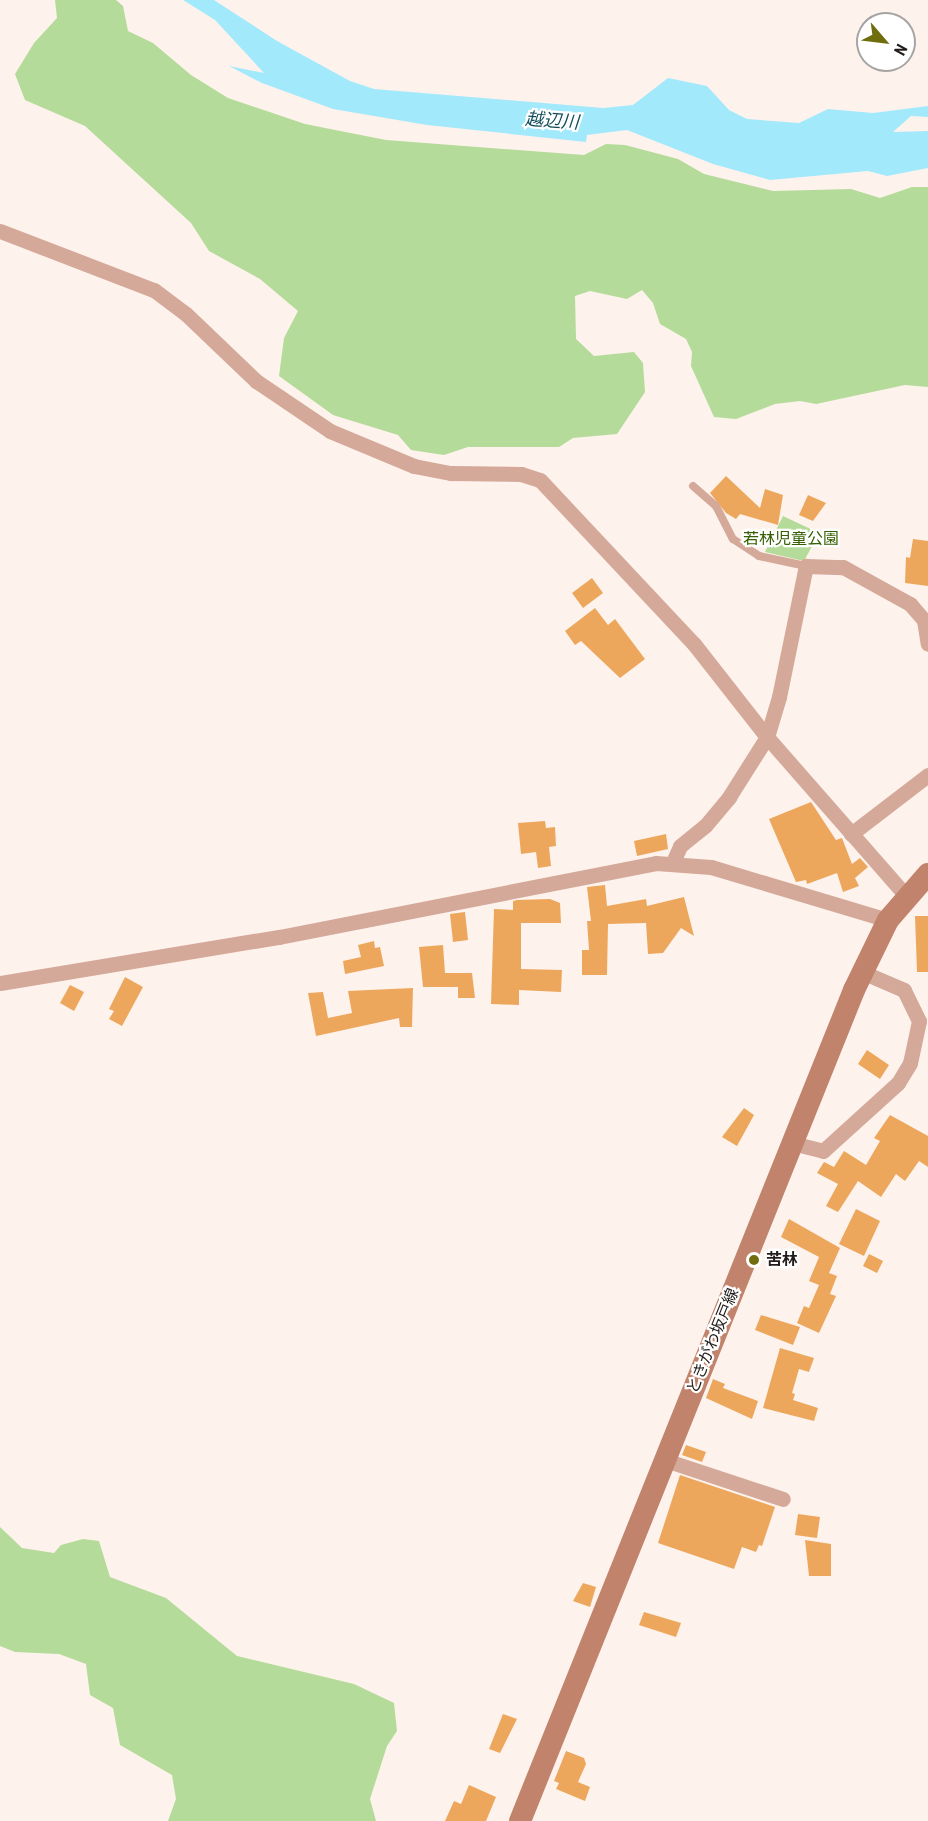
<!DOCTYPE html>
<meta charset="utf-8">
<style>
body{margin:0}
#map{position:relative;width:928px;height:1821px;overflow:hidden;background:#fef2ec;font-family:"Roboto Condensed","Noto Sans JP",sans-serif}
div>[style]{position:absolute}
.green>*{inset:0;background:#b4db99}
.water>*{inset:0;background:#a3e9fc}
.building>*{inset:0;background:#eda75c}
.lane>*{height:8px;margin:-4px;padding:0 4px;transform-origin:4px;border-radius:4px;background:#d4a999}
.street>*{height:15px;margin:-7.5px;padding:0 7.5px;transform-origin:7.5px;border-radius:7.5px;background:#d4a999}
.secondary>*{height:22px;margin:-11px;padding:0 11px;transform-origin:11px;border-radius:11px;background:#c1836c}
.dots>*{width:16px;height:16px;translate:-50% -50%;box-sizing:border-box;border:3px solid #fff;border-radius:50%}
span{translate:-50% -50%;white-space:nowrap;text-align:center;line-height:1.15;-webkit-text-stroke:4.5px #fff;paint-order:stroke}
.park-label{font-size:16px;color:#366003}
.poi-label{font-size:16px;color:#221d1b;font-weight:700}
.left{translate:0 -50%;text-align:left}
.street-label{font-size:16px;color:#221d1b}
.water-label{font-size:18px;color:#134d5a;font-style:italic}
.north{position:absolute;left:856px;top:12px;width:60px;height:60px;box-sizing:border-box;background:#fff;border:2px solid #a7a5a4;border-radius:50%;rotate:118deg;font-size:16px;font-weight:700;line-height:24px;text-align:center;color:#221d1b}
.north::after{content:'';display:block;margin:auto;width:21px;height:27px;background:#6f6d0d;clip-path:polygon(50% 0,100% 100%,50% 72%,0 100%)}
</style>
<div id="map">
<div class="green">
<i style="clip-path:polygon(55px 0,116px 0,123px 6px,128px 31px,153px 43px,191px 75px,228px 98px,305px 124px,386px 140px,584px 155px,606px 144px,625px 145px,678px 159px,704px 174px,773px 191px,851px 189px,880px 198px,912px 187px,928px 187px,928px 387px,905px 385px,816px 404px,800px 401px,775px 404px,736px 419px,714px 417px,691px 366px,692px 352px,686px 339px,660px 324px,653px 303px,642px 290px,627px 299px,590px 291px,575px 296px,576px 339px,594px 356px,634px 352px,643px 363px,645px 392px,617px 434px,573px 438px,559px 447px,468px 447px,444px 455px,411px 450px,398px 435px,333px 415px,279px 376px,284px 338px,298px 311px,260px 279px,209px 251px,191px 223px,85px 126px,25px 100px,15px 74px,34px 43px,57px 18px)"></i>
<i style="clip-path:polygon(783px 516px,819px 533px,804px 561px,765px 552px)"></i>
<i style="clip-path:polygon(0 1527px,22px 1548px,54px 1553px,61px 1545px,83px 1539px,99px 1541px,110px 1577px,166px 1598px,237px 1656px,354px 1684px,394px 1703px,397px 1731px,387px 1746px,370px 1799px,376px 1821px,168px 1821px,176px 1799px,172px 1775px,120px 1745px,113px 1708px,90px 1695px,86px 1664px,59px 1654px,15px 1652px,0 1646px)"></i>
</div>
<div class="water">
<i style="clip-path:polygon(183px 0,214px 0,277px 41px,350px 81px,374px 89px,603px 108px,633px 105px,668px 78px,707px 86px,729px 110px,747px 119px,799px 123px,828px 109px,873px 113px,928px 106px,928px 117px,911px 116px,893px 132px,928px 131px,928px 168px,887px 176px,868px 171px,770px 180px,713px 164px,627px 130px,587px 135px,586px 142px,427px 125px,333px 109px,262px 83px,229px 66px,264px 73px,215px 20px)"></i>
</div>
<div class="building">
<i style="clip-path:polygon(726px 476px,760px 508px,765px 489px,783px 495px,778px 525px,740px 514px,736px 519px,726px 513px,710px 493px)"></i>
<i style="clip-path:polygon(808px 495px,826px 503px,813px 521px,799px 515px)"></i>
<i style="clip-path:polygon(913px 539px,928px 541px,928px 586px,905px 583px,906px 557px,910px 558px)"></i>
<i style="clip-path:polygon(592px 578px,603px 593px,583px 608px,572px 593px)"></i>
<i style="clip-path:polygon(595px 608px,608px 625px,615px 619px,645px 659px,620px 678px,581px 641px,575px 645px,565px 631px)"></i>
<i style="clip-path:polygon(811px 802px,836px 840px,842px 838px,852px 864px,860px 858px,868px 867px,855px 878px,859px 886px,843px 892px,837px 873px,807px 884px,806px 880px,796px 882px,769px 819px)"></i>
<i style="clip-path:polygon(545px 821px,546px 828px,555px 827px,556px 846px,549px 847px,551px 866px,538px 868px,536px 852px,521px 854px,518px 823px)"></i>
<i style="clip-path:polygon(666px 834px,668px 849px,637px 856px,634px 841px)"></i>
<i style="clip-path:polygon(605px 885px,607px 906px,646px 899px,647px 906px,684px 897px,694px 936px,681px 928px,663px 953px,648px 954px,646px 923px,608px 924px,607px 975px,582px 975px,582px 950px,589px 950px,587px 921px,591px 921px,587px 887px)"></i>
<i style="clip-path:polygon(517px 900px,550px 899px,560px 903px,561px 923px,521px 923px,521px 969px,562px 970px,561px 992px,519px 990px,519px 1005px,491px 1004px,494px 909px,513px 910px,513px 901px)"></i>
<i style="clip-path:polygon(465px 912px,468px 940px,453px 942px,450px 914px)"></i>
<i style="clip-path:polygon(915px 916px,928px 916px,928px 972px,917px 972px)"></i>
<i style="clip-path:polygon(374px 941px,375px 948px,380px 947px,384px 966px,345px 974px,343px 961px,361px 957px,358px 945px)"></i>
<i style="clip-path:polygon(443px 945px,445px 973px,472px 973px,475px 998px,458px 998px,458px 987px,423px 987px,419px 947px)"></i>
<i style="clip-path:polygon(125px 977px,143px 987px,122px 1026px,109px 1019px,114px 1011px,109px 1009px)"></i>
<i style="clip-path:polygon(70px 985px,84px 992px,74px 1011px,60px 1003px)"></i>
<i style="clip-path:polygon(413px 988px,412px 1027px,400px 1027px,399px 1018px,316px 1036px,308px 993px,323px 992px,328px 1018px,352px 1013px,348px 991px)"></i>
<i style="clip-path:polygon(867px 1050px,889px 1065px,880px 1079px,858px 1064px)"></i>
<i style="clip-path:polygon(744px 1108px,754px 1115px,737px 1146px,722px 1137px)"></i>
<i style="clip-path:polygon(890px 1115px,928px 1136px,928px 1167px,919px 1161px,905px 1181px,896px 1174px,881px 1197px,858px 1181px,838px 1212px,826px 1206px,838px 1184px,817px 1173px,824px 1162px,834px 1167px,844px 1151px,866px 1165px,880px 1141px,874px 1138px)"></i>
<i style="clip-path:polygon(856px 1209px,880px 1221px,864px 1256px,839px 1244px)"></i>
<i style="clip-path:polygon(789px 1219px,840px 1248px,829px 1273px,837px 1276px,830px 1294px,836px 1296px,819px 1333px,797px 1323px,804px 1306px,809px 1308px,819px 1285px,809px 1281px,819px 1257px,781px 1237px)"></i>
<i style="clip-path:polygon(869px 1254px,883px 1261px,877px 1273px,863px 1266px)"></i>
<i style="clip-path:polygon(761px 1315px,800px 1327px,793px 1345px,755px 1330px)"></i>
<i style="clip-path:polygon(780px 1348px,814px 1358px,809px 1372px,799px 1369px,792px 1393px,795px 1394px,793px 1400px,818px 1408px,814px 1421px,763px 1408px)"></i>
<i style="clip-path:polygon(713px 1379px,725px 1384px,723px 1388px,758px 1401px,752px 1419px,706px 1398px)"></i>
<i style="clip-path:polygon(686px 1445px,706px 1452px,702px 1462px,682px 1455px)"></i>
<i style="clip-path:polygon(680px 1475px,775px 1507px,762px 1546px,759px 1545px,756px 1552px,742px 1547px,734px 1569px,658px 1543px)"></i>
<i style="clip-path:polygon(798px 1514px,820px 1517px,817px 1538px,795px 1535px)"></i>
<i style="clip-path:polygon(805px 1540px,831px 1544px,831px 1576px,809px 1576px)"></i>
<i style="clip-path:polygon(583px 1583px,596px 1587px,590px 1607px,573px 1601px)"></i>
<i style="clip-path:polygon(644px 1612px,681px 1623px,676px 1637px,639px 1625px)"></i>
<i style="clip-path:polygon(503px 1714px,517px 1719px,500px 1753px,489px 1749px)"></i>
<i style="clip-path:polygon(566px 1751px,584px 1758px,586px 1764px,578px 1782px,590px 1787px,585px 1801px,556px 1789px,559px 1783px,554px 1781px)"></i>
<i style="clip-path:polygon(469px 1785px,496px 1797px,486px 1821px,445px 1821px,454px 1801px,461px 1804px)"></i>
</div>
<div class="lane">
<i style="left:693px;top:486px;width:30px;rotate:41deg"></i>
<i style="left:716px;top:506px;width:37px;rotate:63deg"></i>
<i style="left:733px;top:539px;width:31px;rotate:33deg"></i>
<i style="left:759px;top:556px;width:48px;rotate:12deg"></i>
</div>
<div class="street">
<i style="left:0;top:231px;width:165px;rotate:21deg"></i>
<i style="left:154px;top:290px;width:40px;rotate:37deg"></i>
<i style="left:186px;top:314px;width:97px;rotate:43.7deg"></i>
<i style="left:256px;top:381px;width:89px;rotate:34deg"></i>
<i style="left:330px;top:431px;width:91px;rotate:22.6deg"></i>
<i style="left:414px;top:466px;width:38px;rotate:11deg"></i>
<i style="left:451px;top:473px;width:70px;rotate:0.8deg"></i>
<i style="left:521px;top:474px;width:20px;rotate:18deg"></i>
<i style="left:540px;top:480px;width:225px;rotate:46.8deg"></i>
<i style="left:694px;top:644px;width:118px;rotate:51.9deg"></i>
<i style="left:767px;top:737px;width:211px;rotate:48.8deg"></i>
<i style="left:851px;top:834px;width:97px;rotate:-37.5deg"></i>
<i style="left:673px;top:862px;width:17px;rotate:-66deg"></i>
<i style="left:680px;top:846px;width:32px;rotate:-39deg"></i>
<i style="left:705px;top:826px;width:38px;rotate:-50deg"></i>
<i style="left:729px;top:797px;width:71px;rotate:-57.7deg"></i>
<i style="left:767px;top:737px;width:42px;rotate:-73.3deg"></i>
<i style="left:779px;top:697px;width:134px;rotate:-78.4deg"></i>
<i style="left:806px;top:566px;width:37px;rotate:2deg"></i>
<i style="left:843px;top:567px;width:77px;rotate:28.9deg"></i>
<i style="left:910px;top:604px;width:21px;rotate:49deg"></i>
<i style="left:924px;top:620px;width:24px;rotate:81deg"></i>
<i style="left:0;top:983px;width:283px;rotate:-9.4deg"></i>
<i style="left:279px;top:937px;width:384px;rotate:-11.1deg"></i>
<i style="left:656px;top:863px;width:55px;rotate:4.2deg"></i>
<i style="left:711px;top:867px;width:185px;rotate:16.7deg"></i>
<i style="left:792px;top:1143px;width:32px;rotate:14deg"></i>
<i style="left:823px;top:1151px;width:101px;rotate:-42.2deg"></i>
<i style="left:898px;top:1083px;width:23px;rotate:-59deg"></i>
<i style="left:910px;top:1063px;width:43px;rotate:-77.9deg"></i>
<i style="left:919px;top:1021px;width:34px;rotate:-116deg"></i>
<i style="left:904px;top:990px;width:46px;rotate:-156.8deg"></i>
<i style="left:665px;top:1460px;width:124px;rotate:18.3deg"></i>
</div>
<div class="secondary">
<i style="left:520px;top:1821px;width:896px;rotate:-68.1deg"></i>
<i style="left:854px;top:990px;width:78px;rotate:-64.1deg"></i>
<i style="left:888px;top:920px;width:61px;rotate:-49deg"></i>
</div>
<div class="dots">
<i style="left:754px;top:1260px;background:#6f6d0d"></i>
</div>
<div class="park-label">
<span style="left:791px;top:539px">若林児童公園</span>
</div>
<div class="poi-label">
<span class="left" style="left:766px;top:1260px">苦林</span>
</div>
<div class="street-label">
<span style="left:713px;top:1341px;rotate:-68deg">ときがわ坂戸線</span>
</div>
<div class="water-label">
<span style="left:552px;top:121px;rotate:4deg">越辺川</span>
</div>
<div class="north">N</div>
</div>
